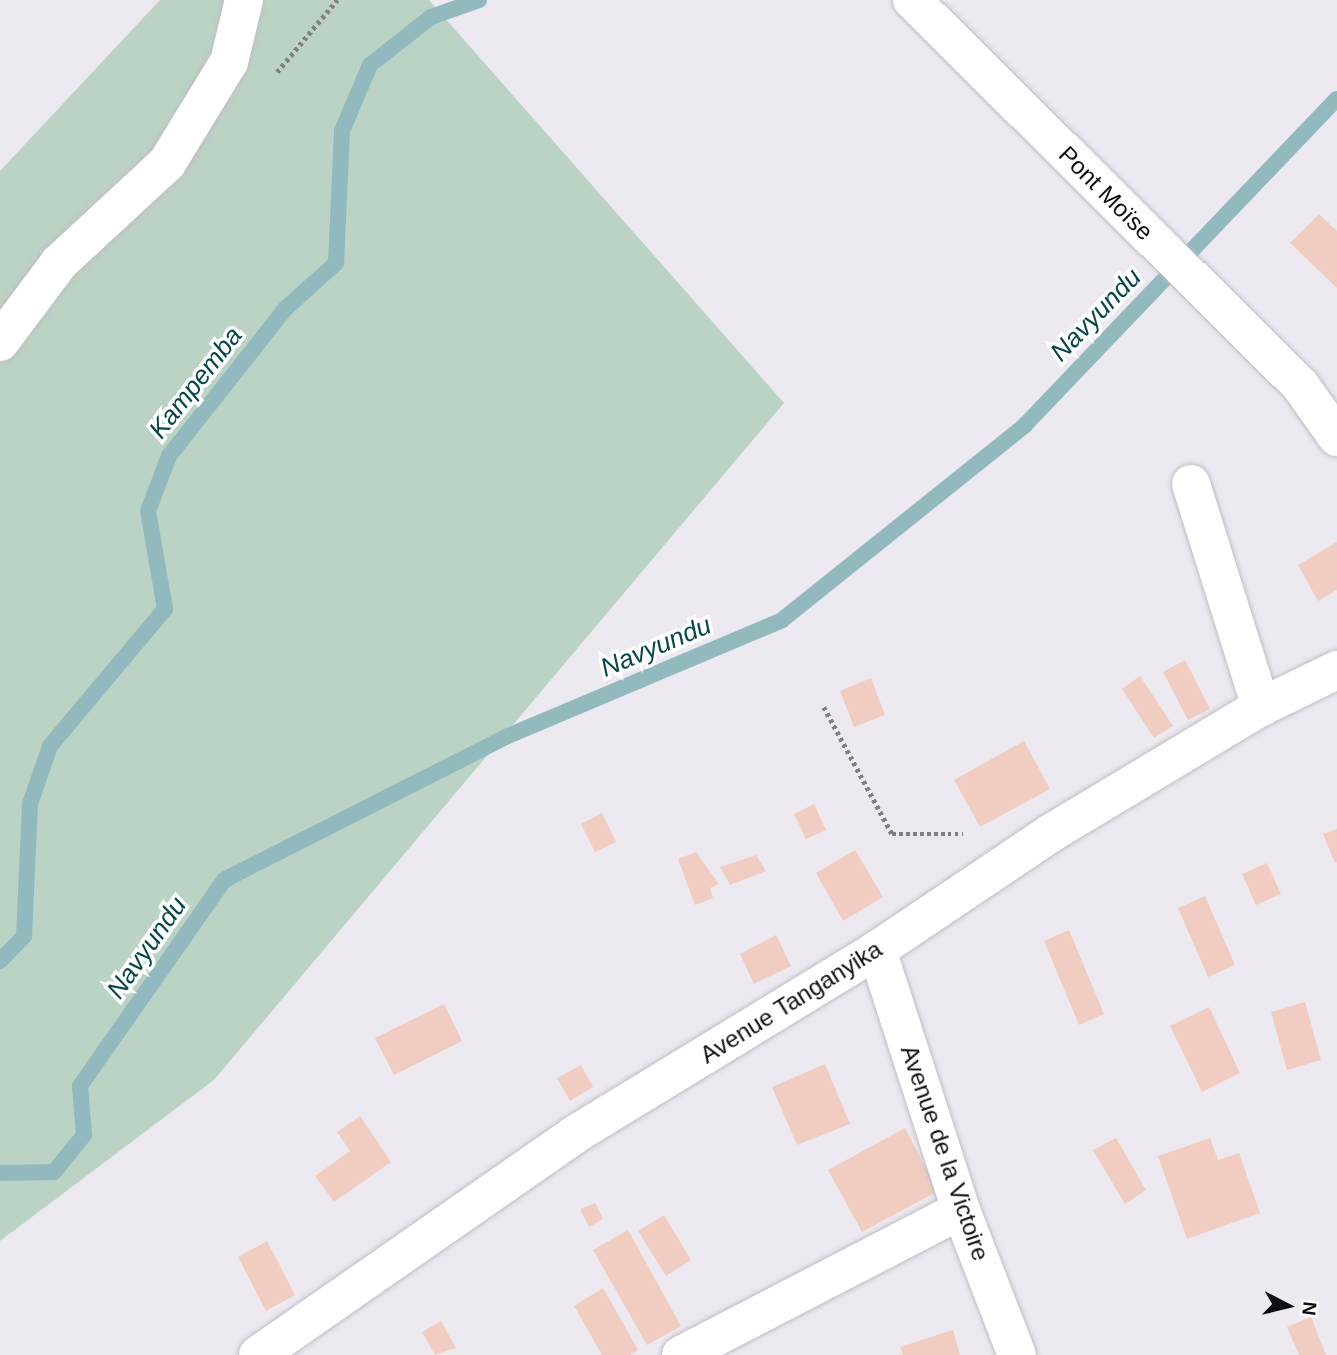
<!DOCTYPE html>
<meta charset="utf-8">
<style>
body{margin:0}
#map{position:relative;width:1337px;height:1355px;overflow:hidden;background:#ede9f1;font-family:Helvetica,sans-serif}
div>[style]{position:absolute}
.green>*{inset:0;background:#bbd3c5}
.stream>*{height:16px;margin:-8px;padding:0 8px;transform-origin:8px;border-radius:8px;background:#91b9be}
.building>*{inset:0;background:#f0cdc0}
.path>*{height:4.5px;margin-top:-2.25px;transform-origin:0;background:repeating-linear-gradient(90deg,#827f84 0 3.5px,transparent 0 7px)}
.roads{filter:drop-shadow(0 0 2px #c0bdc4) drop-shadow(0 0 2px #c0bdc4)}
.minor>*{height:38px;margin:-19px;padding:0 19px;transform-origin:19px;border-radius:19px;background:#fff}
span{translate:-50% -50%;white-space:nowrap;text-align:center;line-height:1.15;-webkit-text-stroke:7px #fff;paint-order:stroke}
.street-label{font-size:24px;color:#0f0e10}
.water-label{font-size:26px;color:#06464b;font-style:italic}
.north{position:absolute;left:1253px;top:1271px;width:70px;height:70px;-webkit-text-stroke:5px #fff;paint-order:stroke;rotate:97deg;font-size:19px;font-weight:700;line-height:28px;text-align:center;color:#0f0e10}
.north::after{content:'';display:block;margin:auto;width:24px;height:32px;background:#0f0e10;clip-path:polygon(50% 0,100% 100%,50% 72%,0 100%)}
</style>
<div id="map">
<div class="green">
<i style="clip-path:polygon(160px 0,429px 0,784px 403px,214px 1080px,0 1241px,0 171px)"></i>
</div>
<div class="stream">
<i style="left:0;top:961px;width:35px;rotate:-46deg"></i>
<i style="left:24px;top:936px;width:132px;rotate:-87.4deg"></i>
<i style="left:30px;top:804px;width:61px;rotate:-71deg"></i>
<i style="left:50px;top:746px;width:179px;rotate:-50deg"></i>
<i style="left:165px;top:609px;width:99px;rotate:-99.8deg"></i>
<i style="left:148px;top:511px;width:59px;rotate:-69.1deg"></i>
<i style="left:169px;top:456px;width:187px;rotate:-51.7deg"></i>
<i style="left:285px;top:309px;width:69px;rotate:-42deg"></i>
<i style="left:336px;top:263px;width:132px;rotate:-87.4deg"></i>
<i style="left:342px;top:131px;width:72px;rotate:-67deg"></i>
<i style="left:370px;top:65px;width:78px;rotate:-38.2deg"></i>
<i style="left:431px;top:17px;width:51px;rotate:-19.5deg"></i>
<i style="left:0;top:1173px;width:54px;rotate:-1.1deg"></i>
<i style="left:54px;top:1172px;width:48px;rotate:-51deg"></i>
<i style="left:84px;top:1135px;width:49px;rotate:-94.7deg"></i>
<i style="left:80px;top:1086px;width:251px;rotate:-55deg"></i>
<i style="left:224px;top:880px;width:318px;rotate:-26.9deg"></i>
<i style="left:508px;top:736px;width:298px;rotate:-22.9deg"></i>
<i style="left:782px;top:620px;width:312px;rotate:-38.7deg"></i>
<i style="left:1025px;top:425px;width:451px;rotate:-46.3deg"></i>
</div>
<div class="building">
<i style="clip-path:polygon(1319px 214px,1337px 231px,1337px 288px,1290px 243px)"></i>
<i style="clip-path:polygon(1337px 542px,1337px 590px,1318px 601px,1298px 565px)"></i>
<i style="clip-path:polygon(1185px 660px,1210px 709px,1188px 720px,1163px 672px)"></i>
<i style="clip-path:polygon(1140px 676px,1173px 726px,1154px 738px,1122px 689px)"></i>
<i style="clip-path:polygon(871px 678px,885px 715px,854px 727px,840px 691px)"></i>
<i style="clip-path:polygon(1024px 741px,1050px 789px,980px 827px,954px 780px)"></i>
<i style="clip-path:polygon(814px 804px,826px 830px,806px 839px,794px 814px)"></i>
<i style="clip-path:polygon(602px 813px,616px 842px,595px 852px,581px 824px)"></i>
<i style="clip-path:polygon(1337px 829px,1337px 862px,1335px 863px,1323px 834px)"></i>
<i style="clip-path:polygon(855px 850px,883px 897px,843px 921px,816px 873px)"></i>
<i style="clip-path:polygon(696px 852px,719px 884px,710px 888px,713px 898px,695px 905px,678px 859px)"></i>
<i style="clip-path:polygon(756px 855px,766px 871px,730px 885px,720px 867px)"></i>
<i style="clip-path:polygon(1267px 863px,1281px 894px,1256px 905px,1242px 874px)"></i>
<i style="clip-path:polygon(1205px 896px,1235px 965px,1208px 977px,1178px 908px)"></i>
<i style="clip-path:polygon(1069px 930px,1104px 1014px,1079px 1025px,1044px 941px)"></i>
<i style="clip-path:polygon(776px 935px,791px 966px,754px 984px,740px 954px)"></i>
<i style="clip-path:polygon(1305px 1002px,1321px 1060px,1287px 1070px,1271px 1012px)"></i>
<i style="clip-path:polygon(444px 1004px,462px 1041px,394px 1075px,375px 1038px)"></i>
<i style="clip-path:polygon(1209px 1007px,1240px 1073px,1202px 1092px,1170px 1026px)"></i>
<i style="clip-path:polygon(825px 1064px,850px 1124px,797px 1145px,772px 1087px)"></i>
<i style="clip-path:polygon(581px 1065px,593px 1087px,570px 1101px,557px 1078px)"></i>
<i style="clip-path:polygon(360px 1116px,391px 1162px,334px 1202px,315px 1176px,350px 1151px,337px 1132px)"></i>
<i style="clip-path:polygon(905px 1128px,938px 1191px,862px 1232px,828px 1170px)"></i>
<i style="clip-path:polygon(1116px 1138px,1146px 1190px,1125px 1204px,1093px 1150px)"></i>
<i style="clip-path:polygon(1210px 1138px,1218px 1160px,1239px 1153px,1260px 1213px,1187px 1239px,1158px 1156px)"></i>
<i style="clip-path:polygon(595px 1203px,603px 1219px,589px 1227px,580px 1209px)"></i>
<i style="clip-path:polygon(664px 1215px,691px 1260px,666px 1276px,638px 1231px)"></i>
<i style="clip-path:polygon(628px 1230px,681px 1326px,647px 1345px,593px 1250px)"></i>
<i style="clip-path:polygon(267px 1241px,295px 1295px,266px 1311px,238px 1257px)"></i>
<i style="clip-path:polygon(603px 1288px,638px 1350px,630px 1355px,602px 1355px,574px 1306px)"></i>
<i style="clip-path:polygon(1311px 1317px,1326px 1355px,1299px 1355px,1287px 1327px)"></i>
<i style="clip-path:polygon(441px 1321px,456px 1348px,435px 1355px,422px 1332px)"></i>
<i style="clip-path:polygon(953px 1330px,960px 1355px,903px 1355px,900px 1347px)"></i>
</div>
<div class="path">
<i style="left:277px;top:72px;width:94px;rotate:-50.2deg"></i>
<i style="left:824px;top:707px;width:144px;rotate:61.8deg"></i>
<i style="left:892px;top:834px;width:71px"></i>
</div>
<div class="roads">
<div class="minor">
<i style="left:912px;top:0;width:547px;rotate:44.78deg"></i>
<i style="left:1300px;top:385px;width:64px;rotate:54.6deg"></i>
<i style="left:0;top:342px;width:99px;rotate:-53.2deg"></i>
<i style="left:59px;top:263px;width:147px;rotate:-42.8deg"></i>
<i style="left:167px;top:163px;width:119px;rotate:-58.5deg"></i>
<i style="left:229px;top:62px;width:64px;rotate:-76.4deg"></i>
<i style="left:1191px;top:484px;width:234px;rotate:72.6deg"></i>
<i style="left:877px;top:950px;width:273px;rotate:72.1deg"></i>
<i style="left:961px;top:1210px;width:155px;rotate:68.9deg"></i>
<i style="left:258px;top:1355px;width:385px;rotate:-34.8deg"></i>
<i style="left:574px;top:1135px;width:355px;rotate:-31.4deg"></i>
<i style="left:877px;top:950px;width:210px;rotate:-33.9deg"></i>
<i style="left:1051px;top:833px;width:245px;rotate:-31deg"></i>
<i style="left:1261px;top:707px;width:85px;rotate:-26deg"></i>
<i style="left:681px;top:1355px;width:315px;rotate:-27.4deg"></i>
</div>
</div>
<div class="street-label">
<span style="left:1106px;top:193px;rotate:45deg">Pont Moïse</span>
<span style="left:791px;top:1002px;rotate:-32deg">Avenue Tanganyika</span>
<span style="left:945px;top:1153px;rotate:71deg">Avenue de la Victoire</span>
</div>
<div class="water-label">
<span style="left:1096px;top:315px;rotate:-46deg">Navyundu</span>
<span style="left:196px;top:383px;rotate:-52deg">Kampemba</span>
<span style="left:656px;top:647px;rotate:-23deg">Navyundu</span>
<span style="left:147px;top:948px;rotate:-55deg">Navyundu</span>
</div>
<div class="north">N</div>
</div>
